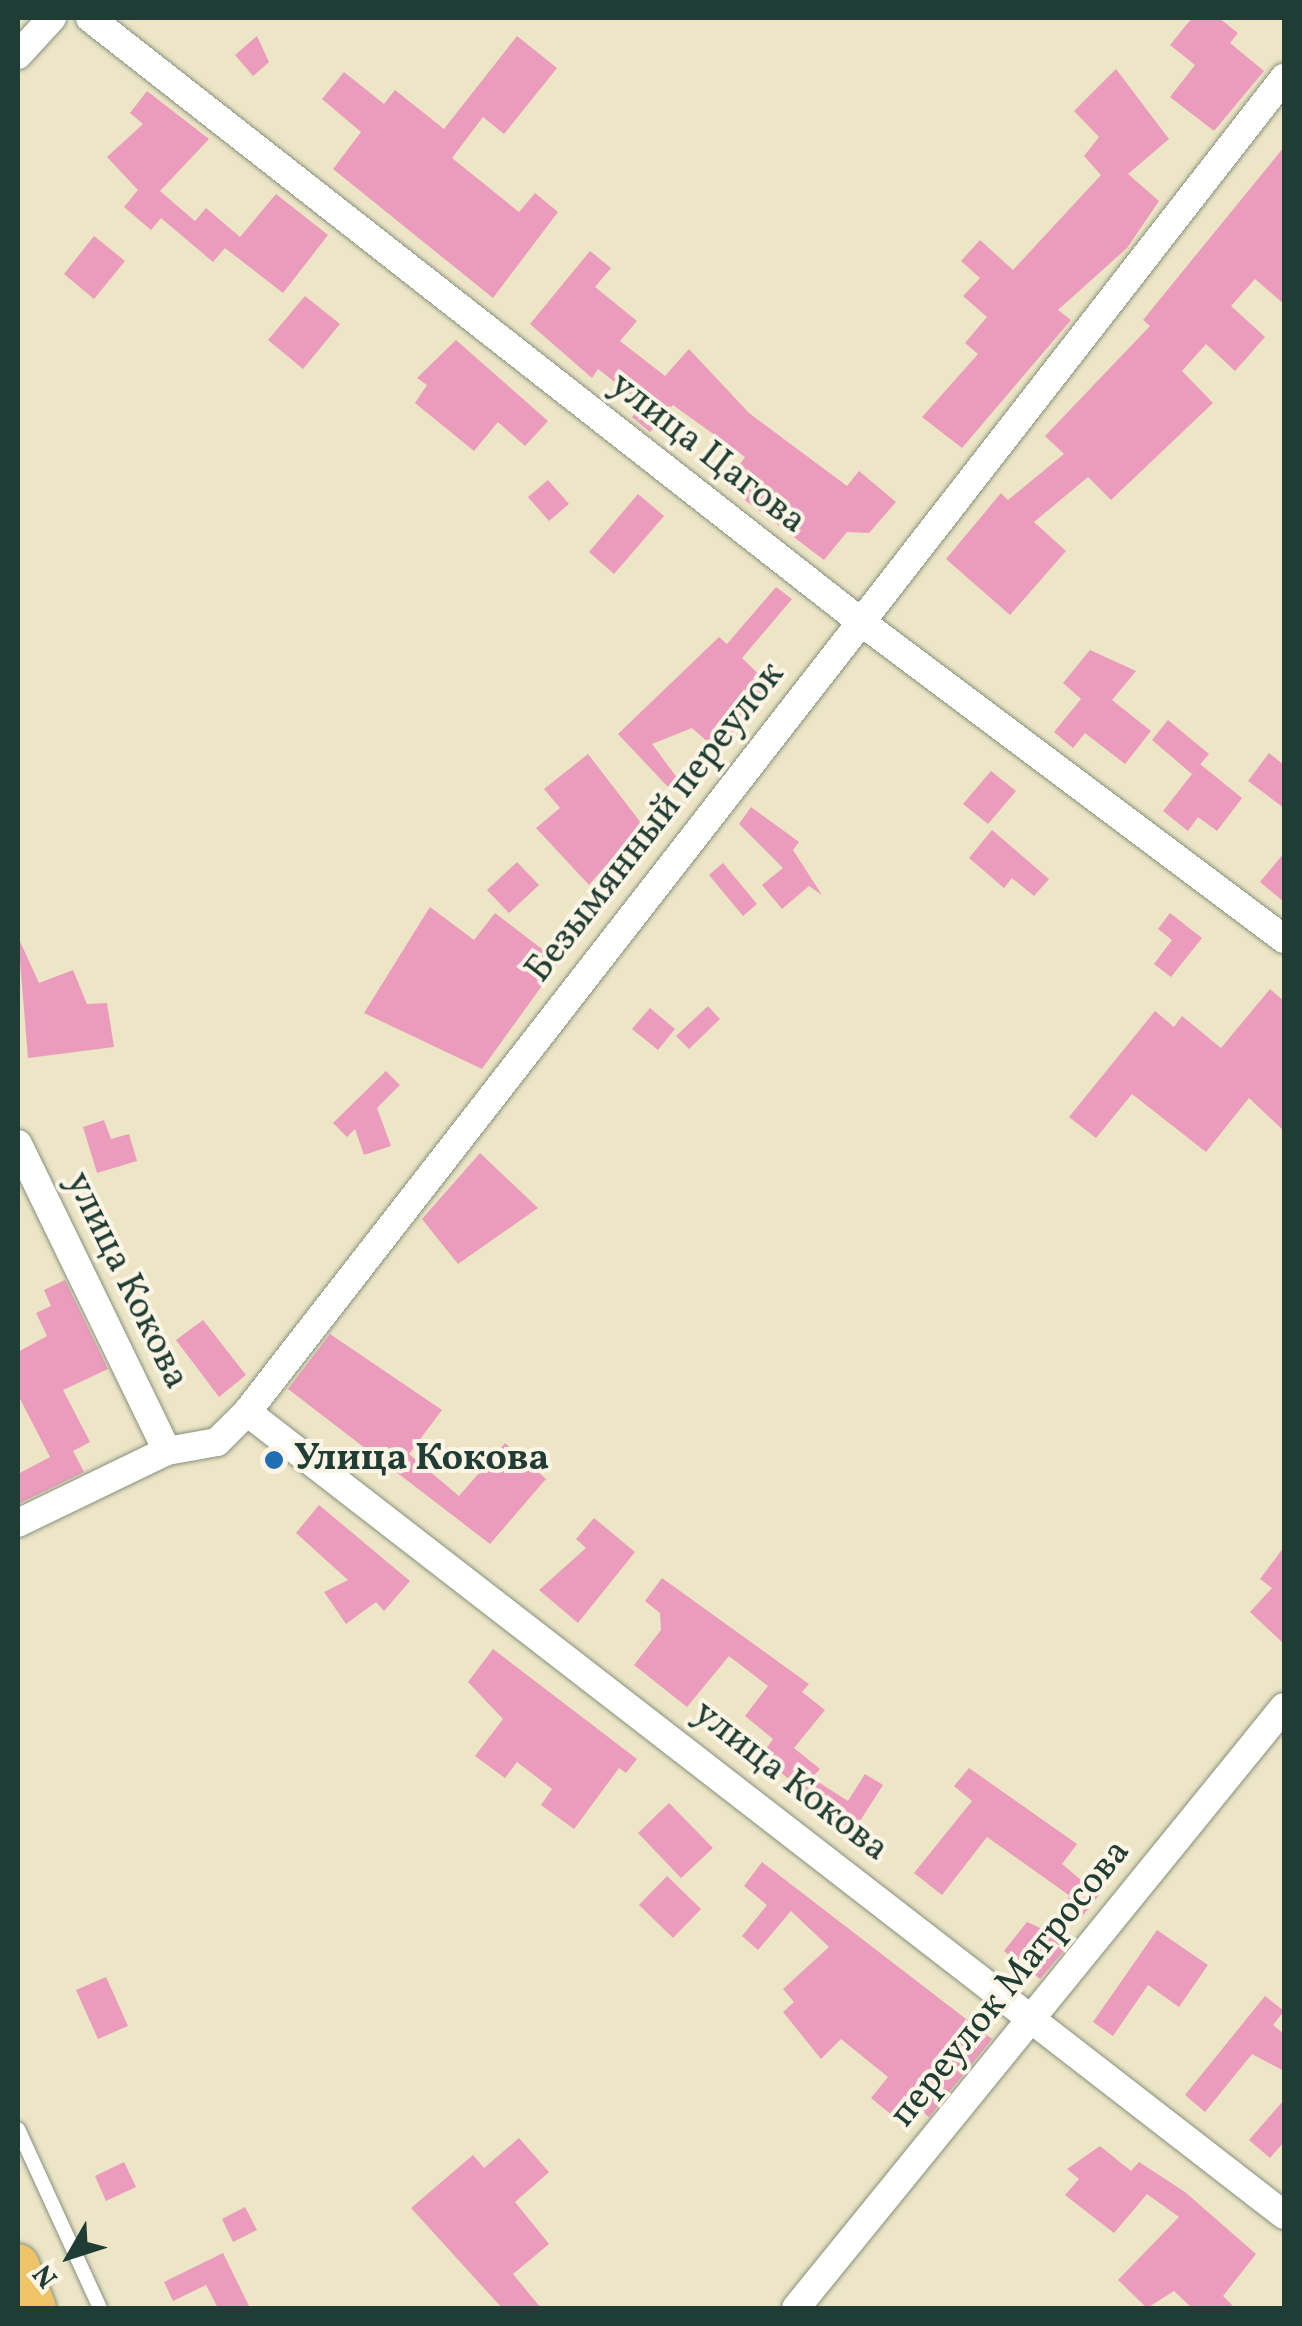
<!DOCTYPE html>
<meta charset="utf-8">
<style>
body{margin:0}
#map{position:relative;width:1302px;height:2326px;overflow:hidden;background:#ece5c6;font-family:Vollkorn,serif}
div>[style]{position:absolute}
.building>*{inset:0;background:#eb9cbd}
.roads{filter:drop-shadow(0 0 2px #86917d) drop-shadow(0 0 2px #86917d)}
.service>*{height:14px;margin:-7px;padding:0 7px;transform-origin:7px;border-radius:7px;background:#fff}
.minor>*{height:28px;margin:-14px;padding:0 14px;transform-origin:14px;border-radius:14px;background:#fff}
.primary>*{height:42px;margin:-21px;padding:0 21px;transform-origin:21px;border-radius:21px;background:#efc469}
.dots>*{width:28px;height:28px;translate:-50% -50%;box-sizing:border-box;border:5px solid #fcf5e5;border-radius:50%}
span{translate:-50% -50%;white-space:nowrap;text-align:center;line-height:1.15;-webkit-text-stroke:8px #fcf5e5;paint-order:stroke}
.street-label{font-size:38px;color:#1f3d34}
.poi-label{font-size:38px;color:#1f3d34;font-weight:700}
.left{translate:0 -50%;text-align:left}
.frame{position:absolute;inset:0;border:20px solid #1f3d34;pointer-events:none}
.north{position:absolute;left:20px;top:2206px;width:100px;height:100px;-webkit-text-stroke:8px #fcf5e5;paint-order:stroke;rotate:231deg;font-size:28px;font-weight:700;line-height:40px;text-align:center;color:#1f3d34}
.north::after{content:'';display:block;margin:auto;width:35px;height:45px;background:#1f3d34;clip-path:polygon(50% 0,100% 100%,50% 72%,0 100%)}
</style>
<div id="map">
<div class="building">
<i style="clip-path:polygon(1192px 18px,1219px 18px,1238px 33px,1230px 43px,1264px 71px,1214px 131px,1170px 97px,1195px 65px,1170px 45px)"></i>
<i style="clip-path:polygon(257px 36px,269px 62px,253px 76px,235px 55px)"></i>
<i style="clip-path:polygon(517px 36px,557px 68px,504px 134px,483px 117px,452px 158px,519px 212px,535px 193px,558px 212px,493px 298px,333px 169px,361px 132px,322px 99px,344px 72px,384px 104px,395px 90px,444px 129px)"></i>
<i style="clip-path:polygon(1116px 69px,1169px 139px,1128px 174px,1159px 201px,1127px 248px,1058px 310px,1071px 320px,962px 448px,922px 417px,978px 354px,965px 343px,987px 317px,963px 296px,980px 278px,961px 261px,980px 240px,1013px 270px,1101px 175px,1084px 156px,1099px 137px,1074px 111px)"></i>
<i style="clip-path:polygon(147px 91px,209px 139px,160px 191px,195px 221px,206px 208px,240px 237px,276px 194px,328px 235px,283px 293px,225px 248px,213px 262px,161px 218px,151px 230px,124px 207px,138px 190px,107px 157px,143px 124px,130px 113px)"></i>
<i style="clip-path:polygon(1284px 147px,1284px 304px,1255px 279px,1231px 306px,1265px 337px,1235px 371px,1206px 344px,1182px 371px,1213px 403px,1111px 500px,1088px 477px,1034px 522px,1066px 551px,1010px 615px,946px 559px,1001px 493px,1008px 500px,1064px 454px,1045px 436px,1150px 326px,1143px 320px)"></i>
<i style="clip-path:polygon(94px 236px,125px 261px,94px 299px,64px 274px)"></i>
<i style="clip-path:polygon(590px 251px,611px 268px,595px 287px,637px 321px,620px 341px,665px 376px,689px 349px,749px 413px,847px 486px,859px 471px,896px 502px,869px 533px,847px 532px,824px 560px,725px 485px,745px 457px,673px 405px,650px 432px,632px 417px,643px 404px,598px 369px,592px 378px,530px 324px)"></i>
<i style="clip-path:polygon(305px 296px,340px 324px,303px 369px,268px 340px)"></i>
<i style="clip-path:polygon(456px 340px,548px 421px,525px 446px,498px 422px,474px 451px,415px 403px,427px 385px,417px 378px)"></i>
<i style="clip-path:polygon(548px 480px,569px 504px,549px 521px,528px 497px)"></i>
<i style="clip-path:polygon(638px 494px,664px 516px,614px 574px,589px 552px)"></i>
<i style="clip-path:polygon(776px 587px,792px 599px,742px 658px,774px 689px,717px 750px,692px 728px,652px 744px,678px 779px,668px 787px,618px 734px,719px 637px,727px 644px)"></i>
<i style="clip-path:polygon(1090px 650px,1136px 671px,1112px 700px,1151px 731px,1125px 764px,1085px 733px,1073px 748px,1054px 732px,1081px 699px,1063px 683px)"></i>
<i style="clip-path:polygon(1168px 720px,1209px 754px,1192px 774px,1152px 740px)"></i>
<i style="clip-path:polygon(1269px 753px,1284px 765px,1284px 808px,1248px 781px)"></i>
<i style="clip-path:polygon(588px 754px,655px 841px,638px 862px,625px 844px,589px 885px,536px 828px,560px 808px,544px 789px)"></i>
<i style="clip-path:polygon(1200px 764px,1242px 798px,1217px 831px,1198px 817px,1188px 831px,1163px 811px)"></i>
<i style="clip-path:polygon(991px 771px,1016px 791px,988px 824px,963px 804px)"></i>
<i style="clip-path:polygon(751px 807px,799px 842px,793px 850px,822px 895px,809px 886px,782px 909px,762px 885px,783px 868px,739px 824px)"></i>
<i style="clip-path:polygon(992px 830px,1049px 879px,1034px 896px,1012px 878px,1004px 888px,969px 858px)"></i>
<i style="clip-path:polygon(1284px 853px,1284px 902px,1260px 882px)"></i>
<i style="clip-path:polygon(517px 862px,539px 885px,509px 913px,487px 890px)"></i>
<i style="clip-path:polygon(723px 863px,757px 904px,743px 916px,709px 875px)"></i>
<i style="clip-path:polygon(430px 907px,474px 940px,495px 913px,559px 962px,482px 1069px,364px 1013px)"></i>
<i style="clip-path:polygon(1170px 913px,1202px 938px,1171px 977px,1154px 964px,1172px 940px,1158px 929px)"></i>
<i style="clip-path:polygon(18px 937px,39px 983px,73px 970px,87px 1004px,107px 1003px,114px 1047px,28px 1058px)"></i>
<i style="clip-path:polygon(1270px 989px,1284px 1001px,1284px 1131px,1249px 1098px,1206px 1152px,1132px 1094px,1096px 1138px,1069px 1117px,1155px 1011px,1174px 1027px,1182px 1016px,1221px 1048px)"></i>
<i style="clip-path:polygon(708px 1006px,720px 1019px,689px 1049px,676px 1036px)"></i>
<i style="clip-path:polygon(650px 1008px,675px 1029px,658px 1050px,632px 1029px)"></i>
<i style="clip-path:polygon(386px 1071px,400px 1085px,377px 1108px,391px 1146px,364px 1155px,355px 1129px,347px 1137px,333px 1123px)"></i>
<i style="clip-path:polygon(104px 1120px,111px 1139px,129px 1134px,137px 1161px,97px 1173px,83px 1127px)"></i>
<i style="clip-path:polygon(480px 1153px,538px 1208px,458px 1264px,422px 1219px)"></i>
<i style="clip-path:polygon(65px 1280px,108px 1369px,63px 1390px,90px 1442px,73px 1451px,84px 1472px,18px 1504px,18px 1474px,50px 1457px,18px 1395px,18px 1352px,47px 1336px,36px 1313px,51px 1306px,44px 1290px)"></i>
<i style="clip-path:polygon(203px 1320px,246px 1375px,219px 1397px,176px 1340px)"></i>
<i style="clip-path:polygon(330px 1334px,442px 1410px,409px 1454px,459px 1496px,505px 1443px,546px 1479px,490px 1544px,288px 1389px)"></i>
<i style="clip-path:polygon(319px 1505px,410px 1581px,384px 1611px,376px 1602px,346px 1624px,324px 1592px,348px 1580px,296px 1533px)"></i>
<i style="clip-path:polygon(594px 1518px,635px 1552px,578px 1623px,539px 1590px,586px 1548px,576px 1539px)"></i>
<i style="clip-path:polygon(1284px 1547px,1284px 1644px,1250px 1612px,1272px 1588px,1260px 1579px)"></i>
<i style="clip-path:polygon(662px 1578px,809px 1684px,802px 1692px,825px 1710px,794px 1748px,820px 1769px,812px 1778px,848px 1801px,865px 1774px,883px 1785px,853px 1832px,761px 1756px,773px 1739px,745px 1716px,768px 1686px,729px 1656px,687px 1707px,634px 1665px,661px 1630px,660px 1613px,645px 1601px)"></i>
<i style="clip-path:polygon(493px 1649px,637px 1759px,626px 1773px,619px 1768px,574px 1829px,541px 1805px,552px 1789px,517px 1762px,505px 1778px,475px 1756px,503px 1719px,468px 1682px)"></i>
<i style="clip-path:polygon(969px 1768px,1077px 1844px,1062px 1864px,1099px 1895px,1081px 1918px,1064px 1904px,1070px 1896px,987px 1837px,942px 1895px,914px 1873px,972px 1801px,954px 1786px)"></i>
<i style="clip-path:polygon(669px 1803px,713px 1848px,681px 1878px,638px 1833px)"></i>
<i style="clip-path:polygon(762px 1862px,992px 2039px,929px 2117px,911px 2103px,898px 2120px,871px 2098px,888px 2077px,841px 2039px,821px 2059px,783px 2012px,794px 2002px,783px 1989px,829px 1947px,791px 1911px,758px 1950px,742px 1936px,767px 1905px,744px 1886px)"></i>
<i style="clip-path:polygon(667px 1876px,701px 1909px,673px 1938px,639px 1905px)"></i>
<i style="clip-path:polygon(1027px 1922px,1071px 1942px,1040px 1979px,1004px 1951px)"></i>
<i style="clip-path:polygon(1157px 1930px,1208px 1965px,1179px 2007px,1148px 1985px,1113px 2036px,1093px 2022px)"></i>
<i style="clip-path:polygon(106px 1977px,128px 2026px,98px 2039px,76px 1990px)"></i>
<i style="clip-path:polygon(1265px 1996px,1284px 2011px,1273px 2025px,1284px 2034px,1284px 2071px,1252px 2054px,1205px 2112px,1185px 2095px)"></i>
<i style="clip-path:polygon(1284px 2100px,1284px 2142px,1270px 2158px,1249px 2140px)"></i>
<i style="clip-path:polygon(519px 2138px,549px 2172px,515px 2202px,549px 2244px,513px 2274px,541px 2308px,502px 2308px,411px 2208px,473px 2155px,484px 2168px)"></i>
<i style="clip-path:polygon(1100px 2146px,1131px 2171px,1139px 2162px,1185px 2192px,1256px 2254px,1223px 2296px,1235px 2308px,1192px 2308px,1174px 2291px,1147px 2308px,1118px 2280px,1179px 2217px,1147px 2194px,1114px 2233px,1065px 2195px,1079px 2179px,1067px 2169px)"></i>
<i style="clip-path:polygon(124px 2162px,136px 2187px,106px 2201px,95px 2176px)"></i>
<i style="clip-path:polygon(245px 2207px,257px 2230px,233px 2242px,222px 2219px)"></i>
<i style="clip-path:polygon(223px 2253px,250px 2308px,218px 2308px,206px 2285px,173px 2301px,164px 2282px)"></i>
</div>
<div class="roads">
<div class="service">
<i style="left:18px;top:2129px;width:197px;rotate:65.4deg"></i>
</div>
<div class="minor">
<i style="left:90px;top:18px;width:978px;rotate:38.07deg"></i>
<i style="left:860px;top:621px;width:530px;rotate:36.87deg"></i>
<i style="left:18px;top:55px;width:50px;rotate:-47.4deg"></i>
<i style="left:18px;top:1144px;width:341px;rotate:64.1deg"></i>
<i style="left:247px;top:1412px;width:1312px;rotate:37.75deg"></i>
<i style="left:18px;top:1523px;width:165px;rotate:-25.8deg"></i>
<i style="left:167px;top:1451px;width:51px;rotate:-10.2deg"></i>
<i style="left:217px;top:1442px;width:42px;rotate:-45deg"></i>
<i style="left:247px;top:1412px;width:1690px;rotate:-52.14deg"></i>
<i style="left:796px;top:2308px;width:774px;rotate:-50.92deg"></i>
</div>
<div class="primary">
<i style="left:18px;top:2265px;width:46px;rotate:68.4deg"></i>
</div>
</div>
<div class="dots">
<i style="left:274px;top:1460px;background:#1f6fb2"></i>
</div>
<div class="street-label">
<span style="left:707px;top:454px;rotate:38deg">улица Цагова</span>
<span style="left:656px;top:823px;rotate:-52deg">Безымянный переулок</span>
<span style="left:126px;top:1281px;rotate:64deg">улица Кокова</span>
<span style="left:790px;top:1782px;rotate:38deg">улица Кокова</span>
<span style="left:1011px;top:1984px;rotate:-51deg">переулок Матросова</span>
</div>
<div class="poi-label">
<span class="left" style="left:294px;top:1460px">Улица Кокова</span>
</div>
<div class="frame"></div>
<div class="north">N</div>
</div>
